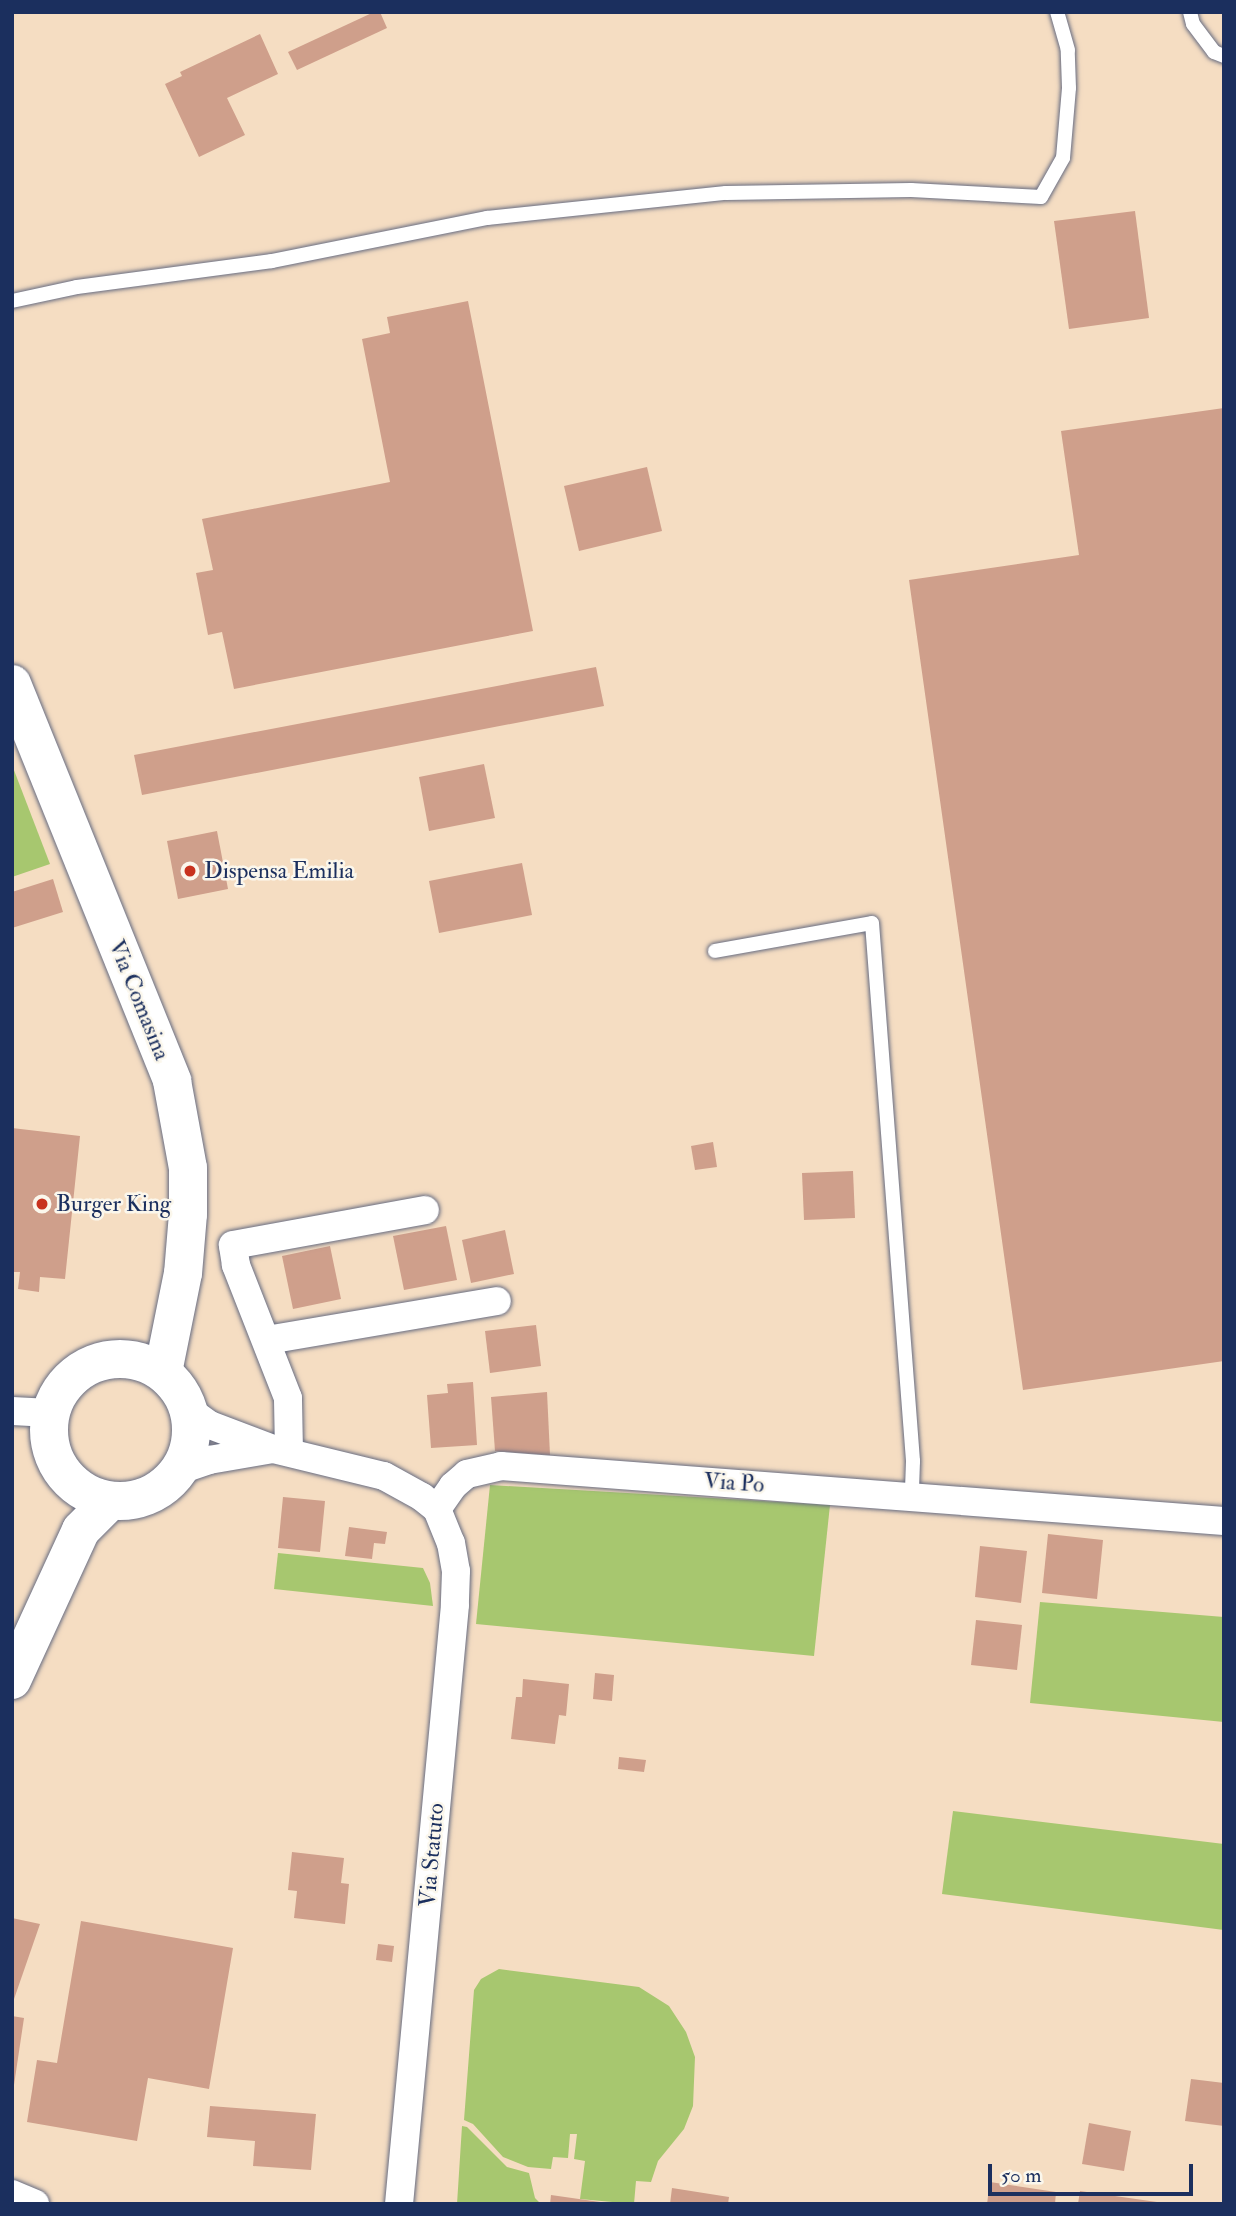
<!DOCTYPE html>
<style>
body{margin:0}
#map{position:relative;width:1236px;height:2216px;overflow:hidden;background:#f5ddc2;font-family:"IM FELL Double Pica",serif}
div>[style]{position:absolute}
.green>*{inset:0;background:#a7c76f}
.building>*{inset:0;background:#cf9f8b}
.roads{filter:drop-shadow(0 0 2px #676c81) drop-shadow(0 0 2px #676c81)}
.lane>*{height:14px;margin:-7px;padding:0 7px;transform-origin:7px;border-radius:7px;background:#fff}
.street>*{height:28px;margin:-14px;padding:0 14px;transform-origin:14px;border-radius:14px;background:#fff}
.secondary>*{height:38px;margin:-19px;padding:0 19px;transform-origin:19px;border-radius:19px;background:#fff}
.secondary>.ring{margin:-19px;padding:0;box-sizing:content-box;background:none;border:38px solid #fff;border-radius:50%}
.dots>*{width:19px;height:19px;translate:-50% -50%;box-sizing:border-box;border:4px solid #fbf7ec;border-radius:50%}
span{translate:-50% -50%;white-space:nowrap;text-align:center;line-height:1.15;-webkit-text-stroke:5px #fbf7ec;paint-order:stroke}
.poi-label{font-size:23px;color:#1b2f5e}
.left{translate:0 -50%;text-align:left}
.street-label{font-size:23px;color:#1b2f5e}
.frame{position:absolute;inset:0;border:14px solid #1b2f5e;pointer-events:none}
.scale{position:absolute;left:988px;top:2164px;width:205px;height:32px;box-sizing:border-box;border:4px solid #1b2f5e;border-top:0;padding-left:9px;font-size:21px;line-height:24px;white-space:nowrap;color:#1b2f5e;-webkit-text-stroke:5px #fbf7ec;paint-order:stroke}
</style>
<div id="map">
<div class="green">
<i style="clip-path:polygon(12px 765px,50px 864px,12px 877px)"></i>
<i style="clip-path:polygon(490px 1485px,830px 1505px,814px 1656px,476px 1624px)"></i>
<i style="clip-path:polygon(278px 1553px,423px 1568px,430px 1583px,433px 1606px,274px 1589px)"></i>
<i style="clip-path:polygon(1040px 1602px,1224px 1617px,1224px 1722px,1030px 1703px)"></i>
<i style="clip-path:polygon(953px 1811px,1224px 1844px,1224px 1930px,942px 1894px)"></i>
<i style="clip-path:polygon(499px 1969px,639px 1987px,669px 2006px,686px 2032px,695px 2057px,693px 2106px,684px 2129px,658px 2161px,651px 2182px,636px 2181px,634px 2204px,580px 2199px,585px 2161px,574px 2159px,577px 2134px,570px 2134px,568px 2158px,553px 2157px,551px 2169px,528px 2167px,503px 2157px,473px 2124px,464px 2120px,474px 1990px,481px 1979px)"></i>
<i style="clip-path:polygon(462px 2126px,467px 2127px,507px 2167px,529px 2173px,535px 2198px,541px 2204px,457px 2204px)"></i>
</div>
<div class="building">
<i style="clip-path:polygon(374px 12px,380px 12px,387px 28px,297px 70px,288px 52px)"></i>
<i style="clip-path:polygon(260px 34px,278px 74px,227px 98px,245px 135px,199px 157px,165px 84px,182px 76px,180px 72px)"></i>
<i style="clip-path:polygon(1135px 211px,1149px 318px,1069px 329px,1054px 221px)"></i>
<i style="clip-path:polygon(468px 301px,533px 631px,234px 689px,222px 632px,208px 635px,196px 573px,213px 570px,202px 519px,390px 482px,362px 339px,390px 333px,387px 317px)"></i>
<i style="clip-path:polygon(1224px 408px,1224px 1361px,1023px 1390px,909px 580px,1079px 555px,1061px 431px)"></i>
<i style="clip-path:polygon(647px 467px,662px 531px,579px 551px,564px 486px)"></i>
<i style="clip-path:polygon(596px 667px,604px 706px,142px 795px,134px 755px)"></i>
<i style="clip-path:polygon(484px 764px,495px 818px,429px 831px,419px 777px)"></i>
<i style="clip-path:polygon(217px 831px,228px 889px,178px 899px,167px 841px)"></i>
<i style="clip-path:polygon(522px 863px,532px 915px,439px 933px,429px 881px)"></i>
<i style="clip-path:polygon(53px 879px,63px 912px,12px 928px,12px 892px)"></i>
<i style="clip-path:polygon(12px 1128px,80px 1136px,65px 1279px,40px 1277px,39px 1292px,18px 1289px,20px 1272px,12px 1272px)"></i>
<i style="clip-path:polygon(713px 1142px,717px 1167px,695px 1170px,691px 1146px)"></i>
<i style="clip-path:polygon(853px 1171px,855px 1218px,804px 1220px,802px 1173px)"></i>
<i style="clip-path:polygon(446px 1226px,457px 1280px,404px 1290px,393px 1236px)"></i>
<i style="clip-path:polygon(505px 1230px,514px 1274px,471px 1283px,462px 1240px)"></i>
<i style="clip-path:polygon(330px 1246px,341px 1299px,293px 1309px,282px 1256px)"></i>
<i style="clip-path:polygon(536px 1325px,541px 1366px,490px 1373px,485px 1331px)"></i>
<i style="clip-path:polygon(473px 1382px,477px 1445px,431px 1448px,427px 1395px,448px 1393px,447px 1384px)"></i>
<i style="clip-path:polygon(547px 1392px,550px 1455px,495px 1451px,491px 1397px)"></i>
<i style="clip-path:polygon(283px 1497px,325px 1501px,320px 1552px,278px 1548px)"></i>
<i style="clip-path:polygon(349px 1527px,387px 1532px,385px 1544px,374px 1543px,372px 1559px,345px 1556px)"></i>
<i style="clip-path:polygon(1048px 1534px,1103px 1540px,1097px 1599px,1042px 1593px)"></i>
<i style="clip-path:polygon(980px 1546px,1027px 1551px,1021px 1603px,975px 1597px)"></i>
<i style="clip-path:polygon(976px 1620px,1022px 1625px,1017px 1670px,971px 1665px)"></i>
<i style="clip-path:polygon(595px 1673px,614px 1675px,612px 1701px,593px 1699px)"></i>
<i style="clip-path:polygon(523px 1679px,569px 1684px,566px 1716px,559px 1715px,555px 1744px,511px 1739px,516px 1697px,522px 1697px)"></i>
<i style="clip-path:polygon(619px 1757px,646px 1760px,644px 1772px,618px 1769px)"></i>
<i style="clip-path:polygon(292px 1852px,344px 1858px,341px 1883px,349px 1884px,345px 1924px,294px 1918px,297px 1891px,288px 1890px)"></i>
<i style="clip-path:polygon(12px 1918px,40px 1924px,13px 2002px,12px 2002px)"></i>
<i style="clip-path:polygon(81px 1921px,233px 1948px,209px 2089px,148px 2078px,137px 2141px,27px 2122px,37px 2060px,57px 2063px)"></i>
<i style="clip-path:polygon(378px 1944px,394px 1946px,392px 1962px,376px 1960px)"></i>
<i style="clip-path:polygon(12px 2016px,24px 2018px,14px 2085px,12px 2085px)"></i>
<i style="clip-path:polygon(1191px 2079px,1224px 2083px,1224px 2126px,1185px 2121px)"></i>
<i style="clip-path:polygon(210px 2106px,316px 2114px,311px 2170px,253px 2166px,255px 2141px,207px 2137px)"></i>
<i style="clip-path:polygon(1089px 2123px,1131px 2131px,1124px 2171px,1082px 2164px)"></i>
<i style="clip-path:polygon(990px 2182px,1056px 2192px,1055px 2204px,987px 2204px)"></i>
<i style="clip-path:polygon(672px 2188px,729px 2197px,728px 2204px,670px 2204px)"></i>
<i style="clip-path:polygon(1080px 2191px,1157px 2202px,1157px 2204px,1078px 2204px)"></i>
<i style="clip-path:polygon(551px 2195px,600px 2202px,600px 2204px,550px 2204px)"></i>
</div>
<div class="roads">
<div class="lane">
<i style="left:1190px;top:12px;width:12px;rotate:76deg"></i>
<i style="left:1193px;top:24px;width:35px;rotate:53deg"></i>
<i style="left:1214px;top:52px;width:11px;rotate:22deg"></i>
<i style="left:12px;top:301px;width:66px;rotate:-12.2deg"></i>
<i style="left:77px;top:287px;width:197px;rotate:-7.6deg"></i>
<i style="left:272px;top:261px;width:219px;rotate:-11.3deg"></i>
<i style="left:487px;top:218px;width:240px;rotate:-6deg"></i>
<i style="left:726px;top:193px;width:185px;rotate:-0.9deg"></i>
<i style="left:911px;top:190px;width:130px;rotate:3.1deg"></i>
<i style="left:1041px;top:197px;width:45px;rotate:-60.6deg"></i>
<i style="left:1063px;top:158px;width:70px;rotate:-85.1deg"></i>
<i style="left:1069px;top:88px;width:38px;rotate:-92deg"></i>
<i style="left:1068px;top:50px;width:40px;rotate:-106deg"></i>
<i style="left:715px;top:951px;width:159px;rotate:-10.1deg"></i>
<i style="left:872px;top:923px;width:540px;rotate:85.64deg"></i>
<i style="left:913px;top:1461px;width:35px;rotate:92deg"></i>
</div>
<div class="street">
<i style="left:267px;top:1340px;width:233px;rotate:-9.6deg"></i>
<i style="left:189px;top:1410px;width:26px;rotate:36deg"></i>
<i style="left:210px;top:1425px;width:67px;rotate:20.9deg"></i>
<i style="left:273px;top:1449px;width:114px;rotate:13.7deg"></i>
<i style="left:384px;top:1476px;width:43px;rotate:28.9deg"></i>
<i style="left:422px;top:1497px;width:19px;rotate:39deg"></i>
<i style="left:437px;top:1509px;width:37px;rotate:68deg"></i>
<i style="left:451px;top:1543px;width:28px;rotate:80deg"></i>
<i style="left:456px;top:1571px;width:34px;rotate:92deg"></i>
<i style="left:455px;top:1605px;width:602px;rotate:95.34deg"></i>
<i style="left:12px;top:1411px;width:38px;rotate:3deg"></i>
<i style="left:289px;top:1452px;width:54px;rotate:-91.1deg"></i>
<i style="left:288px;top:1398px;width:143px;rotate:-111.4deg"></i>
<i style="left:236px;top:1265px;width:20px;rotate:-99deg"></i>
<i style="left:233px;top:1245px;width:195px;rotate:-10.3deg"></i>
<i style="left:180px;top:1470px;width:31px;rotate:-19deg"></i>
<i style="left:209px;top:1460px;width:65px;rotate:-9.8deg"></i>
<i style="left:437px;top:1509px;width:28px;rotate:-55deg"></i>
<i style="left:453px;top:1486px;width:18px;rotate:-41deg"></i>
<i style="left:467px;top:1474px;width:35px;rotate:-13deg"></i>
<i style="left:501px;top:1466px;width:725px;rotate:4.35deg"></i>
<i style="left:12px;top:2194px;width:25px;rotate:23deg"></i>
</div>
<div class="secondary">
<i style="left:12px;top:684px;width:428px;rotate:68deg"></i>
<i style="left:172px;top:1081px;width:88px;rotate:79.6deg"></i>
<i style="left:188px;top:1168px;width:46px;rotate:90deg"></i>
<i style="left:188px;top:1214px;width:59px;rotate:94.8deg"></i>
<i style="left:183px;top:1273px;width:101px;rotate:101.4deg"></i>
<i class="ring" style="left:49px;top:1359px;width:104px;height:104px"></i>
<i style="left:12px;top:1680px;width:165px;rotate:-65.3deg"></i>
<i style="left:81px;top:1530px;width:41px;rotate:-45deg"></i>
</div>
</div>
<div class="dots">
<i style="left:190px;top:871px;background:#c8321e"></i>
<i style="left:42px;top:1204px;background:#c8321e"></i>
</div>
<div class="poi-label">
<span class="left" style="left:204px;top:871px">Dispensa Emilia</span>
<span class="left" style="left:56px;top:1204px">Burger King</span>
</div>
<div class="street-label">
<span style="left:139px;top:1000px;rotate:68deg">Via Comasina</span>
<span style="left:734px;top:1483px;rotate:4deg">Via Po</span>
<span style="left:432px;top:1855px;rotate:-85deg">Via Statuto</span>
</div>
<div class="frame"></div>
<div class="scale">50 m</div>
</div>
